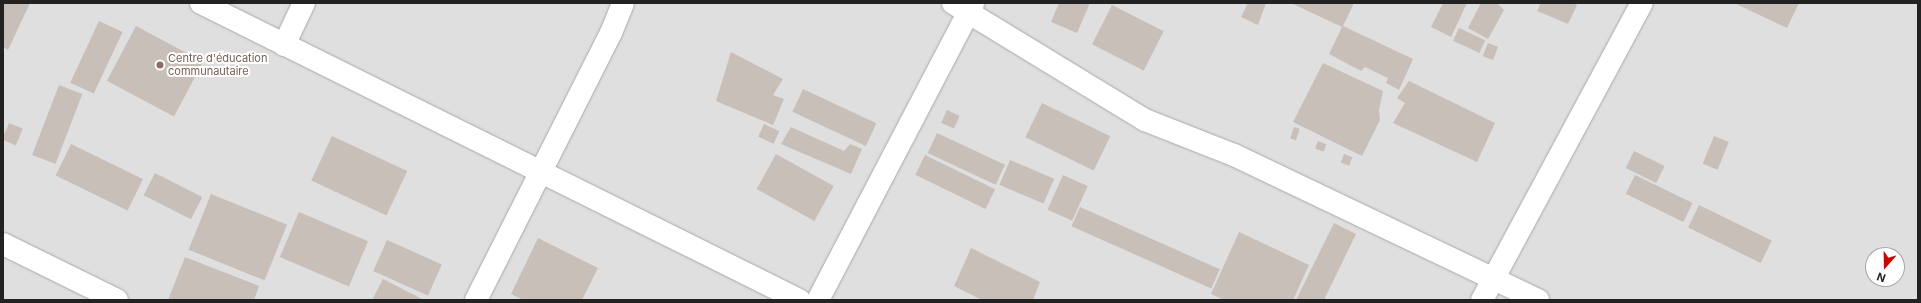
<!DOCTYPE html>
<meta charset="utf-8">
<style>
body{margin:0}
#map{position:relative;width:1921px;height:303px;overflow:hidden;background:#f2efe9;font-family:Inter,sans-serif}
div>[style]{position:absolute}
.residential>*{inset:0;background:#e0dfdf}
.building>*{inset:0;background:#c7bfb8;transform-origin:0 0}
.roads{filter:drop-shadow(0 0 1px #a9a9a9) drop-shadow(0 0 1px #a9a9a9)}
.minor>*{height:22px;margin:-11px;padding:0 11px;transform-origin:11px;border-radius:11px;background:#fff}
.dots>*{width:11px;height:11px;translate:-50% -50%;box-sizing:border-box;border:2px solid #fff;border-radius:50%}
span{translate:-50% -50%;white-space:nowrap;text-align:center;line-height:1.15;-webkit-text-stroke:4px #fff;paint-order:stroke}
.education-label{font-size:11px;color:#785e54}
.left{translate:0 -50%;text-align:left}
.frame{position:absolute;inset:0;border:4px solid #222;pointer-events:none}
.north{position:absolute;left:1865px;top:247px;width:40px;height:40px;box-sizing:border-box;background:#fff;border:1px solid #a7a7a7;border-radius:50%;rotate:200deg;font-size:11px;font-weight:700;line-height:16px;text-align:center;color:#222}
.north::after{content:'';display:block;margin:auto;width:14px;height:18px;background:#d40000;clip-path:polygon(50% 0,100% 100%,50% 72%,0 100%)}
</style>
<div id="map">
<div class="residential">
<div style="clip-path:polygon(evenodd,3px 3px,1918px 3px,1918px 300px,3px 300px,3px 3px,1873px 255px,1897px 255px,1897px 279px,1873px 279px,1873px 255px)"></div>
</div>
<div class="building">
<div style="clip-path:polygon(3px 3px,30px 3px,8px 50px,3px 47px)"></div>
<div style="clip-path:polygon(1059px 3px,1090px 3px,1077px 33px,1051px 22px)"></div>
<div style="clip-path:polygon(1248px 3px,1266px 3px,1258px 25px,1241px 17px)"></div>
<div style="clip-path:polygon(1291px 3px,1354px 3px,1343px 26px,1413px 59px,1399px 90px,1386px 83px,1388px 78px,1365px 67px,1361px 71px,1329px 54px,1342px 27px)"></div>
<div style="clip-path:polygon(1443px 3px,1467px 3px,1451px 37px,1431px 27px)"></div>
<div style="clip-path:polygon(1481px 3px,1497px 3px,1504px 10px,1488px 39px,1468px 28px)"></div>
<div style="clip-path:polygon(1541px 3px,1572px 3px,1577px 5px,1568px 24px,1537px 11px)"></div>
<div style="clip-path:polygon(1734px 3px,1799px 3px,1787px 28px)"></div>
<div style="left:1112px;top:5px;width:58px;height:44px;rotate:27deg"></div>
<div style="left:99px;top:21px;width:26px;height:68px;rotate:25deg"></div>
<div style="left:136px;top:26px;width:76px;height:62px;rotate:28deg"></div>
<div style="left:1459px;top:28px;width:29px;height:14px;rotate:25deg"></div>
<div style="left:1488px;top:43px;width:11px;height:14px;rotate:22deg"></div>
<div style="clip-path:polygon(731px 52px,783px 79px,773px 95px,784px 99px,773px 125px,716px 101px)"></div>
<div style="clip-path:polygon(1323px 63px,1383px 91px,1379px 110px,1380px 120px,1362px 156px,1293px 122px)"></div>
<div style="clip-path:polygon(1409px 81px,1495px 123px,1477px 162px,1393px 123px,1405px 103px,1397px 98px)"></div>
<div style="left:59px;top:85px;width:25px;height:75px;rotate:21deg"></div>
<div style="left:803px;top:89px;width:81px;height:25px;rotate:25deg"></div>
<div style="left:1042px;top:103px;width:76px;height:38px;rotate:26deg"></div>
<div style="left:947px;top:110px;width:14px;height:14px;rotate:25deg"></div>
<div style="left:9px;top:123px;width:15px;height:18px;rotate:23deg"></div>
<div style="left:764px;top:124px;width:17px;height:14px;rotate:25deg"></div>
<div style="clip-path:polygon(791px 127px,844px 151px,850px 144px,862px 149px,851px 174px,781px 144px)"></div>
<div style="left:1294px;top:127px;width:6px;height:12px;rotate:18deg"></div>
<div style="left:937px;top:133px;width:75px;height:22px;rotate:25deg"></div>
<div style="left:332px;top:136px;width:83px;height:49px;rotate:25deg"></div>
<div style="left:1714px;top:136px;width:16px;height:30px;rotate:22deg"></div>
<div style="left:1318px;top:141px;width:9px;height:8px;rotate:21deg"></div>
<div style="left:71px;top:144px;width:80px;height:35px;rotate:26deg"></div>
<div style="left:1634px;top:151px;width:34px;height:19px;rotate:26deg"></div>
<div style="left:776px;top:154px;width:66px;height:40px;rotate:29deg"></div>
<div style="left:1344px;top:154px;width:9px;height:9px;rotate:21deg"></div>
<div style="left:925px;top:155px;width:78px;height:22px;rotate:26deg"></div>
<div style="left:1010px;top:160px;width:48px;height:27px;rotate:23deg"></div>
<div style="left:155px;top:173px;width:53px;height:25px;rotate:27deg"></div>
<div style="left:1063px;top:175px;width:27px;height:38px;rotate:24deg"></div>
<div style="left:1635px;top:175px;width:64px;height:21px;rotate:26deg"></div>
<div style="left:211px;top:194px;width:82px;height:60px;rotate:22deg"></div>
<div style="left:1699px;top:205px;width:81px;height:25px;rotate:26deg"></div>
<div style="left:1080px;top:207px;width:153px;height:21px;rotate:24deg"></div>
<div style="left:299px;top:212px;width:75px;height:49px;rotate:23deg"></div>
<div style="clip-path:polygon(1334px 223px,1356px 234px,1324px 300px,1296px 300px)"></div>
<div style="clip-path:polygon(1239px 232px,1309px 265px,1293px 300px,1224px 300px,1211px 294px)"></div>
<div style="clip-path:polygon(538px 238px,598px 268px,582px 300px,523px 300px,511px 294px)"></div>
<div style="left:387px;top:240px;width:60px;height:34px;rotate:24deg"></div>
<div style="clip-path:polygon(971px 248px,1040px 282px,1033px 300px,982px 300px,954px 286px)"></div>
<div style="clip-path:polygon(185px 257px,259px 286px,254px 300px,168px 300px)"></div>
<div style="clip-path:polygon(383px 279px,424px 300px,372px 300px)"></div>
</div>
<div class="roads">
<div class="minor">
<div style="left:201px;top:3px;width:668px;rotate:26.41deg"></div>
<div style="left:953px;top:3px;width:225px;rotate:31.4deg"></div>
<div style="left:1145px;top:120px;width:96px;rotate:21.5deg"></div>
<div style="left:1234px;top:155px;width:337px;rotate:25.5deg"></div>
<div style="left:284px;top:45px;width:47px;rotate:-64.5deg"></div>
<div style="left:3px;top:244px;width:127px;rotate:26.2deg"></div>
<div style="left:476px;top:300px;width:299px;rotate:-63.2deg"></div>
<div style="left:611px;top:33px;width:32px;rotate:-68deg"></div>
<div style="left:818px;top:300px;width:335px;rotate:-62.4deg"></div>
<div style="left:1482px;top:300px;width:337px;rotate:-61.7deg"></div>
</div>
</div>
<div class="dots">
<div style="left:160px;top:65px;background:#8d6e63"></div>
</div>
<div class="education-label">
<span class="left" style="left:168px;top:65px">Centre d'éducation<br>communautaire</span>
</div>
<div class="frame"></div>
<div class="north">N</div>
</div>
